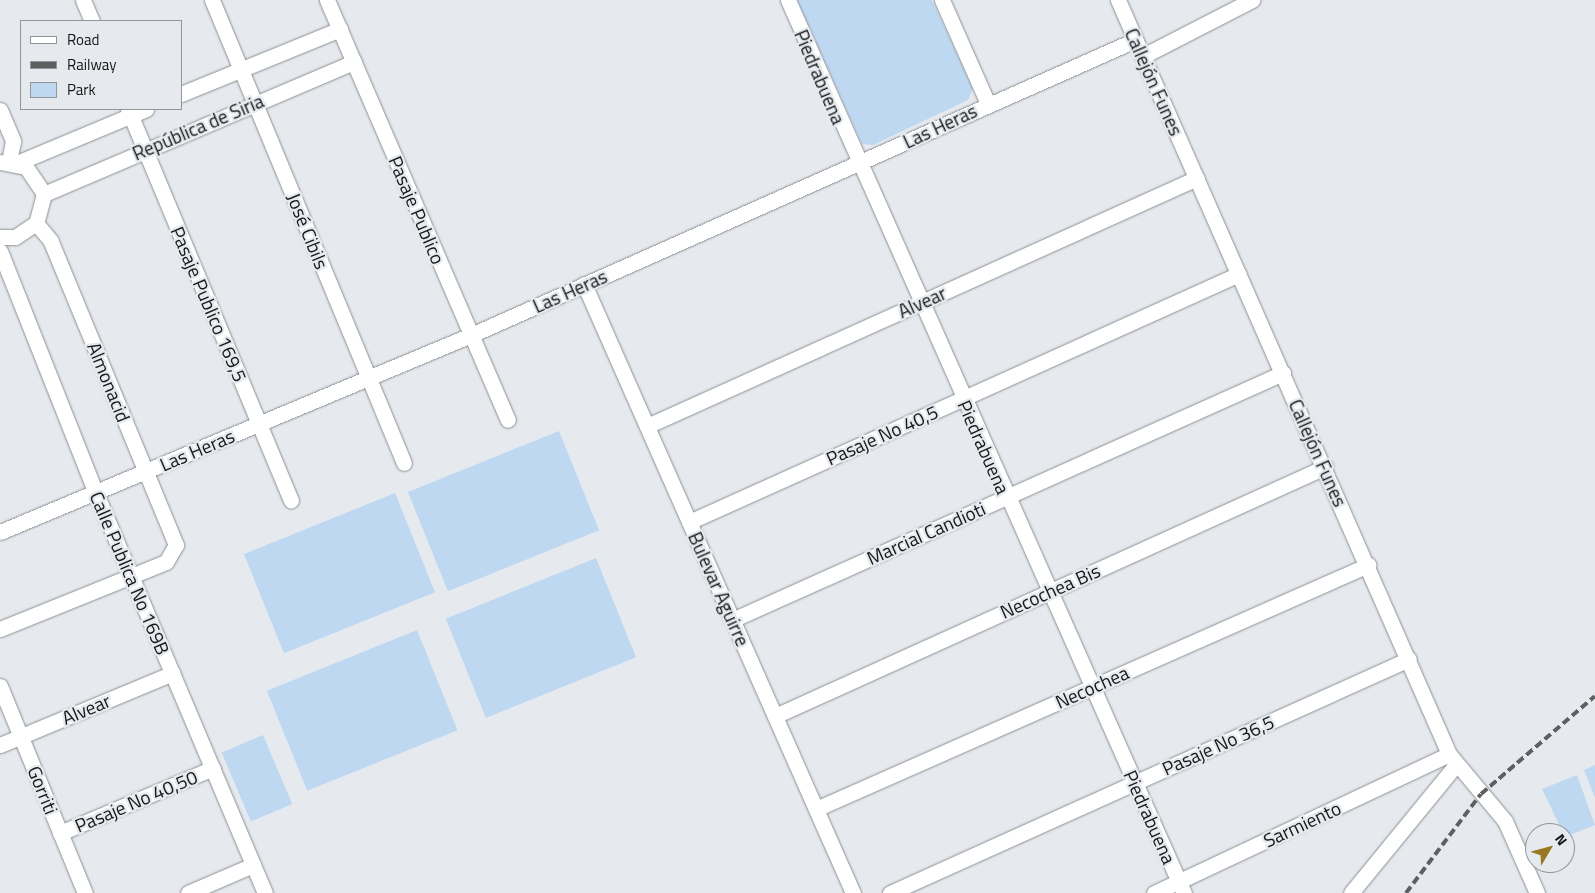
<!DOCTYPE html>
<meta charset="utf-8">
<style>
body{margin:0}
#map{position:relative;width:1595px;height:893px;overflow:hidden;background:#e6eaee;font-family:"Titillium Web",sans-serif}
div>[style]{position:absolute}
.green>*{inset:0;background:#bfd8f2;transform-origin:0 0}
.roads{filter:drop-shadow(0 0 1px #8b8f93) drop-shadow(0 0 1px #8b8f93)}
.minor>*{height:15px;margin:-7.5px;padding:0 7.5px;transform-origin:7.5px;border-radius:7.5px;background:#fff}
.rail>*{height:4px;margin-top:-2px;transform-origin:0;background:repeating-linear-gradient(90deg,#5d5f61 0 8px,transparent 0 12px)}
span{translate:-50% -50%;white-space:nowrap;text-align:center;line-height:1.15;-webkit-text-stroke:4.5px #e6eaee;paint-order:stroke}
.street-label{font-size:19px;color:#151718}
.legend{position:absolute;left:20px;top:20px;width:162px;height:90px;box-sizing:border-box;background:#e6eaee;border:1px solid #929698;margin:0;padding:6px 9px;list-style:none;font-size:15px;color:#151718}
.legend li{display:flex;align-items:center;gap:10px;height:25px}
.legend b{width:25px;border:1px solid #929698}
.north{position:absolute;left:1525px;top:823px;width:50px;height:50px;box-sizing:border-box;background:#e6eaee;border:1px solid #929698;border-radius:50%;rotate:53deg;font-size:14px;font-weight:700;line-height:20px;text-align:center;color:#151718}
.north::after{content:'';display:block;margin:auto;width:18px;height:22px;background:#997822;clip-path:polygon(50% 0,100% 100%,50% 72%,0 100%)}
</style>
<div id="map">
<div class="green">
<div style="clip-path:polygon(797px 0,932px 0,973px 89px,968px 100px,873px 145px,862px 144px)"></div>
<div style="left:559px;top:431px;width:107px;height:163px;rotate:68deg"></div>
<div style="left:395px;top:493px;width:107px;height:163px;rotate:68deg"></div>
<div style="left:596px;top:558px;width:107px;height:162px;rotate:68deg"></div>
<div style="left:417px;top:630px;width:108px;height:162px;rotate:68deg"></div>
<div style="left:263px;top:735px;width:75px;height:45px;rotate:67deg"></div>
<div style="clip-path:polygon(1595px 765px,1595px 798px,1584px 770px)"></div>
<div style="clip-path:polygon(1577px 775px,1595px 825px,1565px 837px,1542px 789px)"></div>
</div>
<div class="roads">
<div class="minor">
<div style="left:83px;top:0;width:23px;rotate:67deg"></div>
<div style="left:212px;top:0;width:501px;rotate:67.48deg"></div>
<div style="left:327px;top:0;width:457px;rotate:66.7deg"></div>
<div style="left:788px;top:0;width:977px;rotate:66.09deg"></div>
<div style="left:942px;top:0;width:114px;rotate:66.1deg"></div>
<div style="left:1118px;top:0;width:823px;rotate:66.3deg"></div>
<div style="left:1449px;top:754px;width:87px;rotate:50.1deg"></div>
<div style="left:1505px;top:821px;width:79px;rotate:66deg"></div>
<div style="left:1143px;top:56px;width:123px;rotate:-27.2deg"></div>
<div style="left:181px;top:94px;width:172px;rotate:-22.2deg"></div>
<div style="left:128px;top:109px;width:424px;rotate:67.4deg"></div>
<div style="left:0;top:110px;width:34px;rotate:67deg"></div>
<div style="left:13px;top:141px;width:20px;rotate:101deg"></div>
<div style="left:0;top:162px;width:26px;rotate:11deg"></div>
<div style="left:26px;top:167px;width:32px;rotate:56deg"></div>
<div style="left:44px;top:194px;width:30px;rotate:105deg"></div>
<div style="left:36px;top:223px;width:25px;rotate:146deg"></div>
<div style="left:15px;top:237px;width:15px;rotate:180deg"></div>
<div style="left:17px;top:163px;width:140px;rotate:-22.7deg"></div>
<div style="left:44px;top:194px;width:337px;rotate:-23.1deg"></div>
<div style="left:0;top:251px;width:260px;rotate:68.4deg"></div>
<div style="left:96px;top:493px;width:434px;rotate:67.1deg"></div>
<div style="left:584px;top:284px;width:666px;rotate:66.17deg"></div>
<div style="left:647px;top:426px;width:603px;rotate:-24.27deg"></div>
<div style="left:689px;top:522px;width:603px;rotate:-24.27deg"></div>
<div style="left:0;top:532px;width:511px;rotate:-22.7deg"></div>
<div style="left:471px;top:335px;width:727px;rotate:-23.95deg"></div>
<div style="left:732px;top:620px;width:604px;rotate:-24.15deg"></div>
<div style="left:0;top:629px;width:179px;rotate:-22deg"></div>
<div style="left:166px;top:562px;width:20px;rotate:-60deg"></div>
<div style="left:176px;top:545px;width:329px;rotate:-112.4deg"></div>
<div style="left:51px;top:241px;width:23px;rotate:-130deg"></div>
<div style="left:0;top:686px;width:224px;rotate:67.7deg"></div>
<div style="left:775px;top:716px;width:604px;rotate:-24.36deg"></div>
<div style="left:0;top:745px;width:187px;rotate:-22.6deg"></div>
<div style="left:816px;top:809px;width:604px;rotate:-23.85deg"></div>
<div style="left:60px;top:833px;width:166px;rotate:-23deg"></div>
<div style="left:188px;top:893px;width:71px;rotate:-23.3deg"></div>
<div style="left:890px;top:893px;width:569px;rotate:-24.27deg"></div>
<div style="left:1154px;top:893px;width:326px;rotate:-25.2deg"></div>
<div style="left:1351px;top:893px;width:164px;rotate:-50.7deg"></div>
</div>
</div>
<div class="rail">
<div style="left:1406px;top:893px;width:124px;rotate:-52.9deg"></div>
<div style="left:1481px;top:794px;width:150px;rotate:-40.7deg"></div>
</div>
<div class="street-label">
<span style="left:820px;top:77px;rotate:67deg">Piedrabuena</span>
<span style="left:1154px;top:82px;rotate:66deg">Callejón Funes</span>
<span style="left:940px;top:126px;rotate:-25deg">Las Heras</span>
<span style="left:198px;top:127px;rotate:-23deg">República de Siria</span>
<span style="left:417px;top:210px;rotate:67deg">Pasaje Publico</span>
<span style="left:308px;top:231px;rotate:68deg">José Cibils</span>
<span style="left:570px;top:291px;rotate:-24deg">Las Heras</span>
<span style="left:922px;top:302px;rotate:-24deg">Alvear</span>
<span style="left:209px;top:304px;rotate:67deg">Pasaje Publico 169,5</span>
<span style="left:109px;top:382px;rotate:68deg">Almonacid</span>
<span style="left:882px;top:435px;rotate:-24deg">Pasaje No 40,5</span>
<span style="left:984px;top:447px;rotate:66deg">Piedrabuena</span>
<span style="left:197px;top:450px;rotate:-23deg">Las Heras</span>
<span style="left:1318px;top:453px;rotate:66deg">Callejón Funes</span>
<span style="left:926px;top:533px;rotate:-24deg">Marcial Candioti</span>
<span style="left:130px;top:573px;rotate:67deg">Calle Publica No 169B</span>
<span style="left:719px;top:589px;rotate:66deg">Bulevar Aguirre</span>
<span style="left:1050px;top:591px;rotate:-24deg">Necochea Bis</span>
<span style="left:1092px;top:687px;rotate:-24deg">Necochea</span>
<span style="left:86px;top:709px;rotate:-23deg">Alvear</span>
<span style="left:1218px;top:745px;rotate:-24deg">Pasaje No 36,5</span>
<span style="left:43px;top:790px;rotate:68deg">Gorriti</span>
<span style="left:136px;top:801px;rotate:-23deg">Pasaje No 40,50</span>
<span style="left:1150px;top:817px;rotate:66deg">Piedrabuena</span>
<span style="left:1302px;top:824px;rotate:-25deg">Sarmiento</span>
</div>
<ul class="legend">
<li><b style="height:6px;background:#fff"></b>Road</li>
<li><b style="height:6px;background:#5d5f61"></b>Railway</li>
<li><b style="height:14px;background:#bfd8f2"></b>Park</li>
</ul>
<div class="north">N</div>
</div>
